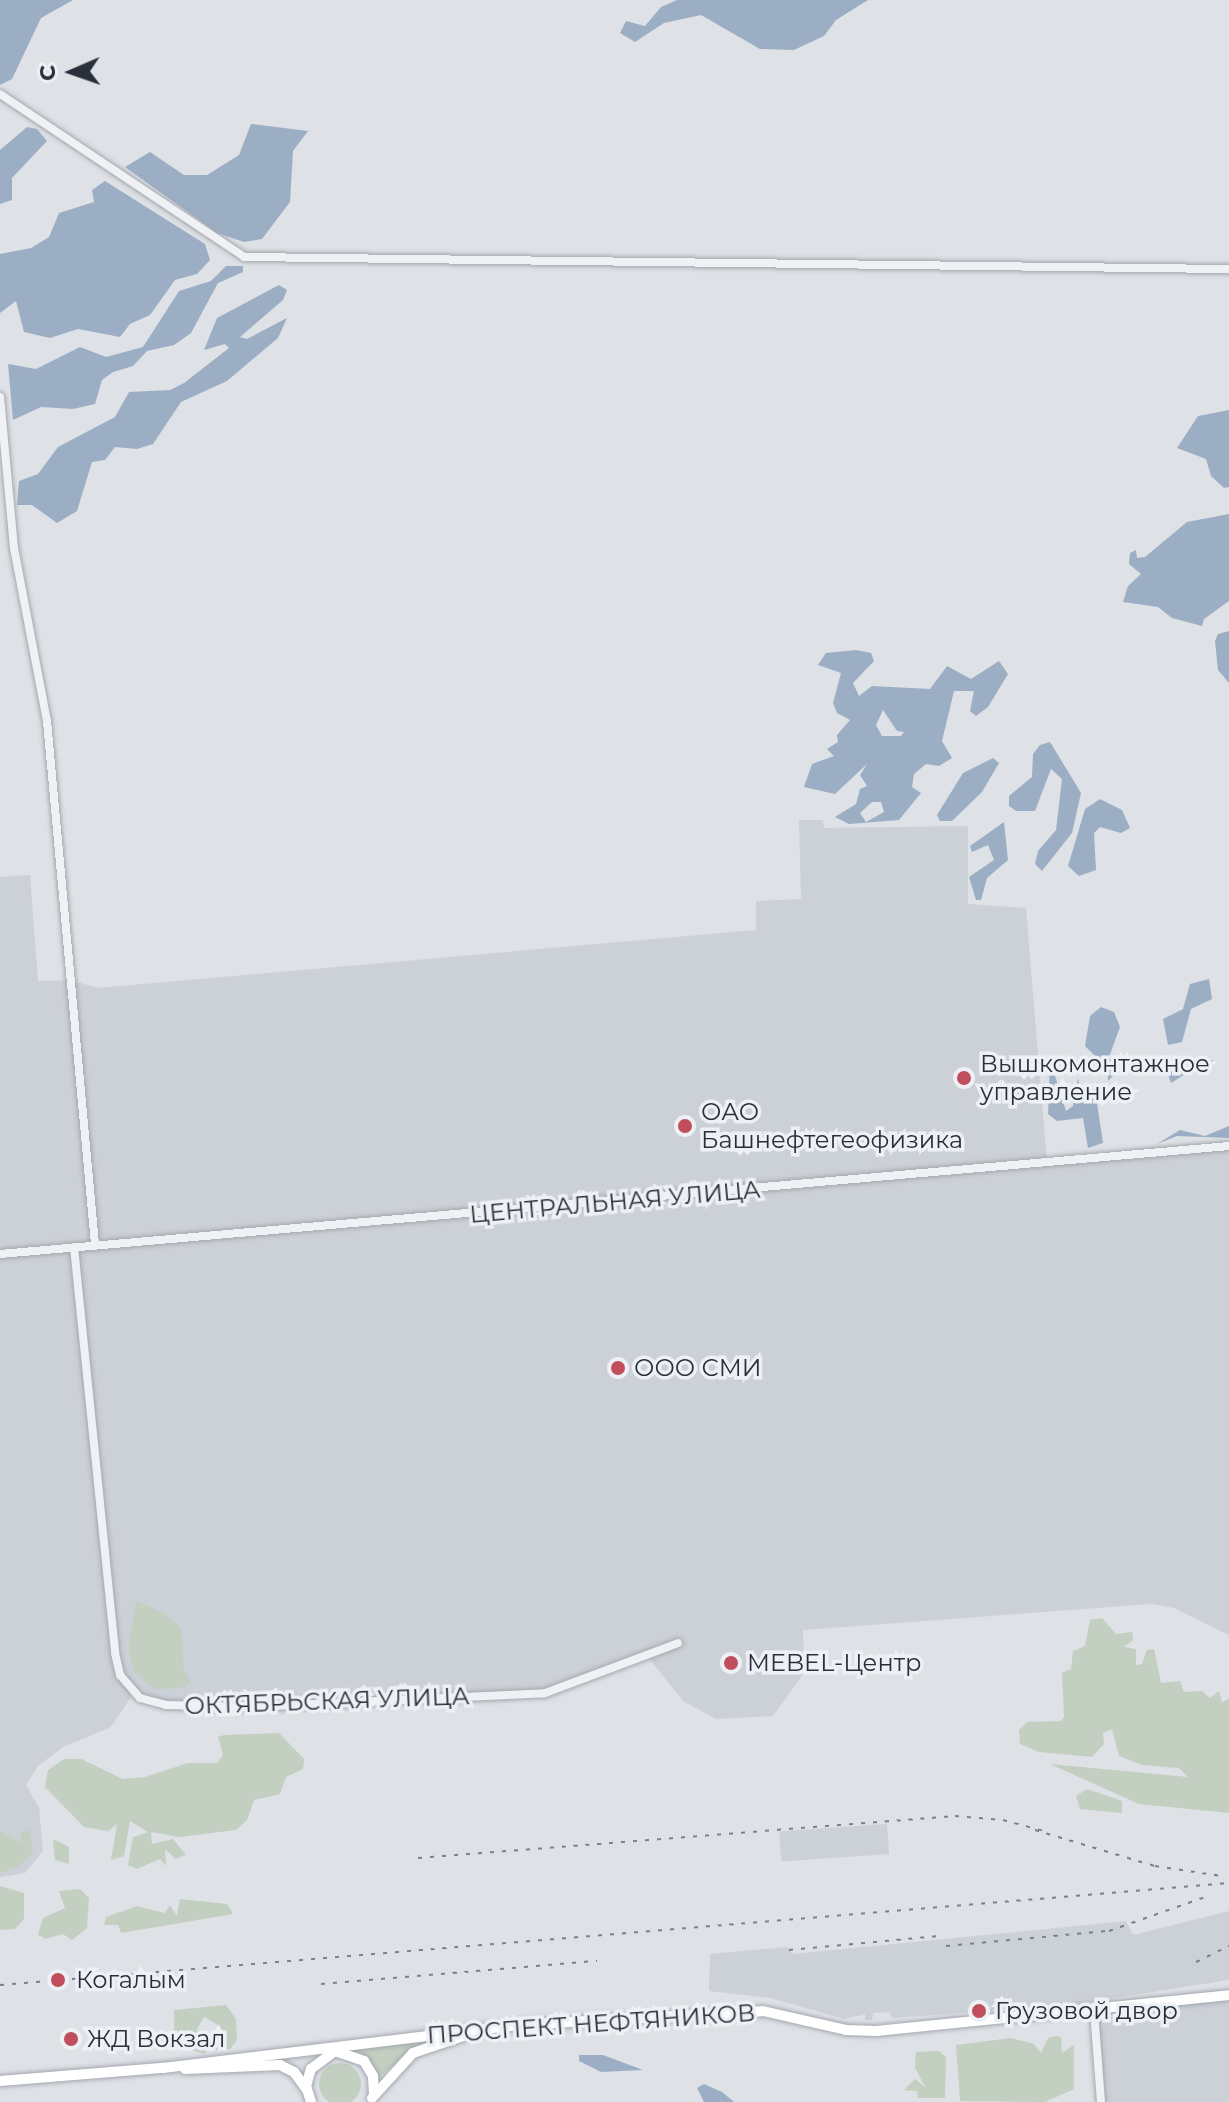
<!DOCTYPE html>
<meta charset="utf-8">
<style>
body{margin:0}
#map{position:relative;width:1229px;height:2102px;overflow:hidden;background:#dee1e6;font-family:Montserrat,sans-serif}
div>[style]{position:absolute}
.built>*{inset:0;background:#ccd0d7;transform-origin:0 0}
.green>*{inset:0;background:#c3cfc0}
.round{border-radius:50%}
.water>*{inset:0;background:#9caec3}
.roads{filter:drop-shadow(0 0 2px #a4a8af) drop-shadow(0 0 2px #a4a8af)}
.minor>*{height:8px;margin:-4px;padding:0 4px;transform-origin:4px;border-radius:4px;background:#f0f1f5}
.major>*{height:10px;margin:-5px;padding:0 5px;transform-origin:5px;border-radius:5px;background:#fff}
.rail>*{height:2px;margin-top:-1px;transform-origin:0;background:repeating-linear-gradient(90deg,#79808e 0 4px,transparent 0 12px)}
.dots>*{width:22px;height:22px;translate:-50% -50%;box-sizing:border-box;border:4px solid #edf0f4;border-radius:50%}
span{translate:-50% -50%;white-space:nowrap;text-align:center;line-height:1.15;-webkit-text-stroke:7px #edf0f4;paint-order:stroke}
.poi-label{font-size:24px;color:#292f3b}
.left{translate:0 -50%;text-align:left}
.street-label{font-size:24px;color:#292f3b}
.north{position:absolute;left:32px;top:32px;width:80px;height:80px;-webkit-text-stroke:6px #edf0f4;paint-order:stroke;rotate:268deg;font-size:22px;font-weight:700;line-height:32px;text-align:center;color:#292f3b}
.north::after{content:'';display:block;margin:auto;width:28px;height:36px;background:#292f3b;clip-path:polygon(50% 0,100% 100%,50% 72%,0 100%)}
</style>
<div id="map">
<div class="built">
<div style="clip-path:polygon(799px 820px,823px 820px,824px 828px,968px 826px,968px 904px,1026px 908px,1047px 1163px,1229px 1146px,1229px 1635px,1174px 1608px,1151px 1604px,803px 1630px,804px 1673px,773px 1716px,716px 1719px,683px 1701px,644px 1652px,564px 1688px,400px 1701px,166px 1705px,133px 1694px,111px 1727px,63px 1747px,38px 1766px,26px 1785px,39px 1808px,43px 1851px,25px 1873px,0 1877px,0 877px,30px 875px,38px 981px,70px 980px,98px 988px,756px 930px,756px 901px,801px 899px)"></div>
<div style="left:887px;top:1824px;width:30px;height:108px;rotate:86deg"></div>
<div style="clip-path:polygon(1229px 1911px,1229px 1980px,1069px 2005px,892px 2018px,889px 2012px,873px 2013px,872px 2020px,865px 2020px,865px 2014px,845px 2019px,770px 1998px,709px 1991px,710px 1954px,787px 1947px,793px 1954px,1126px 1921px,1133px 1935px)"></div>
<div style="clip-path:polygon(1229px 1995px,1229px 2102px,1101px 2102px,1094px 2011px)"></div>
</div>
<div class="green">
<div style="clip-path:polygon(136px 1601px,166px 1614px,181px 1629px,184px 1670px,190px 1682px,185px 1687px,156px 1690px,135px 1673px,128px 1649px)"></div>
<div style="clip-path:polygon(1102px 1618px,1116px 1634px,1132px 1632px,1133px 1640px,1124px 1647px,1136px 1649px,1136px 1665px,1142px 1664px,1147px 1650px,1154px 1649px,1161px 1683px,1180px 1681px,1184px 1692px,1202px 1691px,1210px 1698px,1219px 1691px,1222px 1702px,1229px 1699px,1229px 1813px,1139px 1804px,1050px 1764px,1188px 1777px,1179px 1768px,1142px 1765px,1119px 1756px,1112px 1729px,1103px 1733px,1104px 1744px,1092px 1757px,1039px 1752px,1020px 1744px,1019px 1730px,1027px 1722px,1061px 1721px,1064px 1717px,1062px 1673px,1071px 1669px,1073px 1651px,1085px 1646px,1090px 1620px)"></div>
<div style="clip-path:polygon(279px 1733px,304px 1759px,303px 1769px,286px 1777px,280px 1794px,254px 1800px,247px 1820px,236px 1830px,179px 1837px,151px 1832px,152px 1844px,173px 1839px,186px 1855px,176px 1859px,165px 1849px,166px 1866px,160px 1859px,137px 1869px,128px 1865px,133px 1837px,148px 1832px,130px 1821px,124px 1856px,111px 1860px,117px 1824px,108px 1831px,84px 1827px,45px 1787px,48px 1770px,64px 1759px,81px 1759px,123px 1779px,145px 1777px,188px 1763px,217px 1763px,223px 1755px,218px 1737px,224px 1735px)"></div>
<div style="clip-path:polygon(1087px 1789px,1122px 1801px,1122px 1813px,1080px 1809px,1076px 1796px)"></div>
<div style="clip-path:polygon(30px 1829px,33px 1853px,18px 1867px,0 1873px,0 1831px,22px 1843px,20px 1834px)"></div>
<div style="clip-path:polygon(53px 1839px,69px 1847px,69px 1864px,55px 1860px)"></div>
<div style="clip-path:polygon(0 1886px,24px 1893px,24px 1919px,15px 1929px,0 1930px)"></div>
<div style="clip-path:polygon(80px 1889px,89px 1898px,87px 1928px,72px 1940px,63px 1934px,46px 1939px,38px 1935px,43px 1918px,65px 1908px,59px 1891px)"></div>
<div style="clip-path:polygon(180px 1899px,227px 1904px,233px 1914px,121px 1933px,118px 1925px,104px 1925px,106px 1917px,137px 1906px,165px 1913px,170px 1905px,177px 1916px)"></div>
<div style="clip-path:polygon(226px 2005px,236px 2019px,237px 2040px,230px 2049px,216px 2050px,212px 2042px,221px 2027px,204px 2017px,196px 2031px,210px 2035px,205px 2054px,174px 2045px,174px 2010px)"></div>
<div style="clip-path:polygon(1056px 2036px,1061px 2037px,1062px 2053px,1074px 2045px,1074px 2089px,1045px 2102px,960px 2101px,956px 2045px,1011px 2038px,1034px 2044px,1041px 2053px,1048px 2038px)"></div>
<div style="clip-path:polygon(420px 2043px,379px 2077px,358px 2050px,420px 2041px)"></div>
<div style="clip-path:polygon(939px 2051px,946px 2057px,945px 2098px,918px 2098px,917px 2091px,904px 2090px,915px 2079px,926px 2088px,915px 2068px,916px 2052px)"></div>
<div class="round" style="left:319px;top:2063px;width:42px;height:42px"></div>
</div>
<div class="water">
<div style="clip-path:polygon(0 0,73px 0,41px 18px,12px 79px,0 85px)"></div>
<div style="clip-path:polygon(677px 0,868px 0,836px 20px,824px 36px,794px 50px,760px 49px,701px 15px,664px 23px,635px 42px,620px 33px,626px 21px,645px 26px,661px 7px)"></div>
<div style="clip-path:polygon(251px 124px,308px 131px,293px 151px,290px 202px,262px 239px,244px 242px,217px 233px,125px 167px,150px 152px,184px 175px,207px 175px,239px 155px)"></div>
<div style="clip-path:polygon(27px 127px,37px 129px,47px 141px,12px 178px,12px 200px,0 204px,0 150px)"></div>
<div style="clip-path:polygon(105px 181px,205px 244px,210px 260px,197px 274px,175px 280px,150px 315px,130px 324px,120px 337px,78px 329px,50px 338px,24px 332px,16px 301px,0 313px,0 254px,31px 248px,49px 237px,59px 213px,94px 202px,92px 190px)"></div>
<div style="clip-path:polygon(226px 266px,243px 266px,243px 272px,218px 283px,191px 333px,174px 345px,147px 351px,133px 366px,113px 372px,102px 380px,95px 404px,73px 409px,41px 407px,13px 420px,8px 364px,36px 369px,80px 347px,106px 357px,143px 347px,179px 291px,211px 281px)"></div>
<div style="clip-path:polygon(279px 285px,287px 290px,283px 300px,240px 337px,247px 339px,287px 318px,278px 338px,227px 381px,181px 402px,153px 444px,137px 449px,115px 447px,105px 460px,92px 462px,77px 511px,57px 523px,32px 505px,17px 505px,19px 481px,38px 474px,58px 447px,115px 417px,129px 392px,170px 390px,184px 383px,229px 348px,225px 344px,204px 350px,217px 318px)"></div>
<div style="clip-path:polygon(1229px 410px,1229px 487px,1224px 488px,1211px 476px,1206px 459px,1177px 448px,1198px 416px)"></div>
<div style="clip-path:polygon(1229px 514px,1229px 601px,1204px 619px,1202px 626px,1172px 618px,1158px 607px,1123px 602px,1128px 586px,1141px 574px,1129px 564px,1130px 553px,1136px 550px,1137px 558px,1145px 557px,1187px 522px)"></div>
<div style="clip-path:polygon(1229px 631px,1229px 683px,1218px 670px,1215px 641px,1218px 634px)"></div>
<div style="clip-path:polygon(evenodd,856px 650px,871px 653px,874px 661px,853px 683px,859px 696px,872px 686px,930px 689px,947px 666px,971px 679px,999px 661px,1008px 674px,988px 707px,976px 716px,970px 711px,974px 691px,954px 691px,942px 741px,952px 758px,939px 766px,926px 764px,914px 774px,912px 787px,921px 793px,899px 820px,849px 824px,835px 817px,856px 804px,860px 789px,867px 786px,860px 775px,867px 764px,835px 794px,804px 787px,812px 764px,834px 756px,827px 749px,838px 742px,837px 735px,850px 720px,837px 713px,833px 703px,841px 673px,818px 665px,826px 653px,856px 650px,883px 710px,897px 731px,904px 732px,901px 736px,882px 736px,876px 725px,883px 710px,856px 650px,872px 802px,881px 802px,884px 812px,866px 822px,860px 813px,872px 802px)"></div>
<div style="clip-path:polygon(1050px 742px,1081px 793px,1072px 833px,1042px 871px,1035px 864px,1038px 851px,1056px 830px,1062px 779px,1051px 769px,1035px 811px,1016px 811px,1009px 806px,1009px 796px,1032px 777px,1033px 754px,1040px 745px)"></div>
<div style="clip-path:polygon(993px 758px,999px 763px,982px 792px,952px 821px,940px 821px,937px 815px,963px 773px)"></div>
<div style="clip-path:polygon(1100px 799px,1122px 810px,1130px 828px,1121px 833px,1100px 827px,1094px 833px,1096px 870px,1079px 876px,1068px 866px,1085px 809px)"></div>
<div style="clip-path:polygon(1004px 822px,1008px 860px,987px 878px,981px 900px,976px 900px,969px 877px,994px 860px,988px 845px,972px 852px,970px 846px)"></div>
<div style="clip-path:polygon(1209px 979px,1212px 999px,1191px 1009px,1182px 1042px,1168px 1045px,1163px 1019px,1183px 1009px,1190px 984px)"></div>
<div style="clip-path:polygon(1101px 1007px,1114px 1012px,1120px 1027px,1109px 1057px,1119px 1069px,1108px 1081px,1108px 1069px,1085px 1046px,1090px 1016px)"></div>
<div style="clip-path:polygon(1050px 1060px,1066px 1111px,1073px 1106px,1078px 1078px,1081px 1093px,1095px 1090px,1103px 1143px,1088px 1148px,1083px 1118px,1057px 1121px,1048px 1114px)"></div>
<div style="clip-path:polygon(1213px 1060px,1206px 1075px,1190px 1071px,1171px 1083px,1167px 1071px,1181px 1072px)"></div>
<div style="clip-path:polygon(1229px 1126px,1229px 1138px,1177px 1136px,1157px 1144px,1180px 1130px,1205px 1136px)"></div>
<div style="clip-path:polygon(579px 2055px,603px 2055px,643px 2070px,601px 2072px,579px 2061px)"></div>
<div style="clip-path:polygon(704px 2084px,722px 2092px,734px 2102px,704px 2102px,697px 2088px)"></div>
</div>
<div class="roads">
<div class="minor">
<div style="left:0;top:94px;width:293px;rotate:33.7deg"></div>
<div style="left:244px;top:257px;width:985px;rotate:0.7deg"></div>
<div style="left:0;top:397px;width:152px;rotate:84.7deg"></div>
<div style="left:14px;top:548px;width:176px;rotate:79.2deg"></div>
<div style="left:47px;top:721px;width:525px;rotate:84.76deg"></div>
<div style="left:74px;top:1247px;width:408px;rotate:84.2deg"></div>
<div style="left:115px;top:1653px;width:23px;rotate:77deg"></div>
<div style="left:120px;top:1675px;width:30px;rotate:49deg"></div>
<div style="left:140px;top:1698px;width:27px;rotate:15deg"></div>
<div style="left:166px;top:1705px;width:86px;rotate:1.3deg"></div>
<div style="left:252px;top:1707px;width:293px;rotate:-2.7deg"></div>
<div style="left:545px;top:1693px;width:142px;rotate:-20.6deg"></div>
<div style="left:0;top:1254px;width:1234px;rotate:-5.02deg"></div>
<div style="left:1094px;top:2011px;width:91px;rotate:85.6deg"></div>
</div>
<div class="major">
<div style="left:185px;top:2069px;width:95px;rotate:-2.4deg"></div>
<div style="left:280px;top:2065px;width:16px;rotate:27deg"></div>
<div style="left:294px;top:2072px;width:22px;rotate:54deg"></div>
<div style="left:0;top:2081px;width:164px;rotate:-4.6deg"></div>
<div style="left:163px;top:2068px;width:356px;rotate:-6.9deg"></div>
<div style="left:516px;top:2025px;width:247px;rotate:-3.2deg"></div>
<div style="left:763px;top:2011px;width:85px;rotate:12.9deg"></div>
<div style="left:846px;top:2030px;width:30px;rotate:2deg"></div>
<div style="left:876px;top:2031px;width:355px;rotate:-5.8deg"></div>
<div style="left:372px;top:2098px;width:61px;rotate:-47.7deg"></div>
<div style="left:413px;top:2053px;width:53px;rotate:-18.8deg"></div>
<div style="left:311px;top:2102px;width:17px;rotate:-107deg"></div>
<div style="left:306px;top:2086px;width:18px;rotate:-74deg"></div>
<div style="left:311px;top:2069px;width:30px;rotate:-37deg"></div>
<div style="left:335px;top:2051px;width:31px;rotate:19deg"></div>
<div style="left:364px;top:2061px;width:17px;rotate:59deg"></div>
<div style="left:373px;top:2076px;width:17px;rotate:87deg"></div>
</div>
</div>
<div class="rail">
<div style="left:1035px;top:1830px;width:125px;rotate:16.7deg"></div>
<div style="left:1155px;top:1866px;width:67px;rotate:8.6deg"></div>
<div style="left:418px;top:1858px;width:539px;rotate:-4.47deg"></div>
<div style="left:955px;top:1816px;width:48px;rotate:4.8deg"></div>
<div style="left:1003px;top:1820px;width:42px;rotate:15deg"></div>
<div style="left:946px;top:1946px;width:164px;rotate:-5.3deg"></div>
<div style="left:1109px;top:1931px;width:105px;rotate:-19.5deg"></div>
<div style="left:789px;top:1950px;width:150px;rotate:-5.4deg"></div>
<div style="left:1196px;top:1962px;width:37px;rotate:-26deg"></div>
<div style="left:321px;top:1984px;width:277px;rotate:-4.8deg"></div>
<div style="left:0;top:1985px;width:1233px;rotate:-4.74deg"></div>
</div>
<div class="dots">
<div style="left:964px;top:1078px;background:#c04e5d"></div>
<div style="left:685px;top:1126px;background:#c04e5d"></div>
<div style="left:618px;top:1368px;background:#c04e5d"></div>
<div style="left:731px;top:1663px;background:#c04e5d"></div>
<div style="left:58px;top:1980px;background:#c04e5d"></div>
<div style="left:979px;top:2011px;background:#c04e5d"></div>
<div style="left:71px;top:2039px;background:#c04e5d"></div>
</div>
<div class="poi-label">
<span class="left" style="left:980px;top:1078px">Вышкомонтажное<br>управление</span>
<span class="left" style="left:701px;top:1126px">ОАО<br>Башнефтегеофизика</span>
<span class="left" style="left:634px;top:1368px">ООО СМИ</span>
<span class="left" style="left:747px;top:1663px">MEBEL-Центр</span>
<span class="left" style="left:76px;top:1980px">Когалым</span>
<span class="left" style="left:995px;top:2011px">Грузовой двор</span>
<span class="left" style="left:87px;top:2039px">ЖД Вокзал</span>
</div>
<div class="street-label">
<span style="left:615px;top:1202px;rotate:-5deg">ЦЕНТРАЛЬНАЯ УЛИЦА</span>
<span style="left:327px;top:1701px;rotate:-2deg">ОКТЯБРЬСКАЯ УЛИЦА</span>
<span style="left:591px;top:2024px;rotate:-4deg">ПРОСПЕКТ НЕФТЯНИКОВ</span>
</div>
<div class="north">С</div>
</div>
